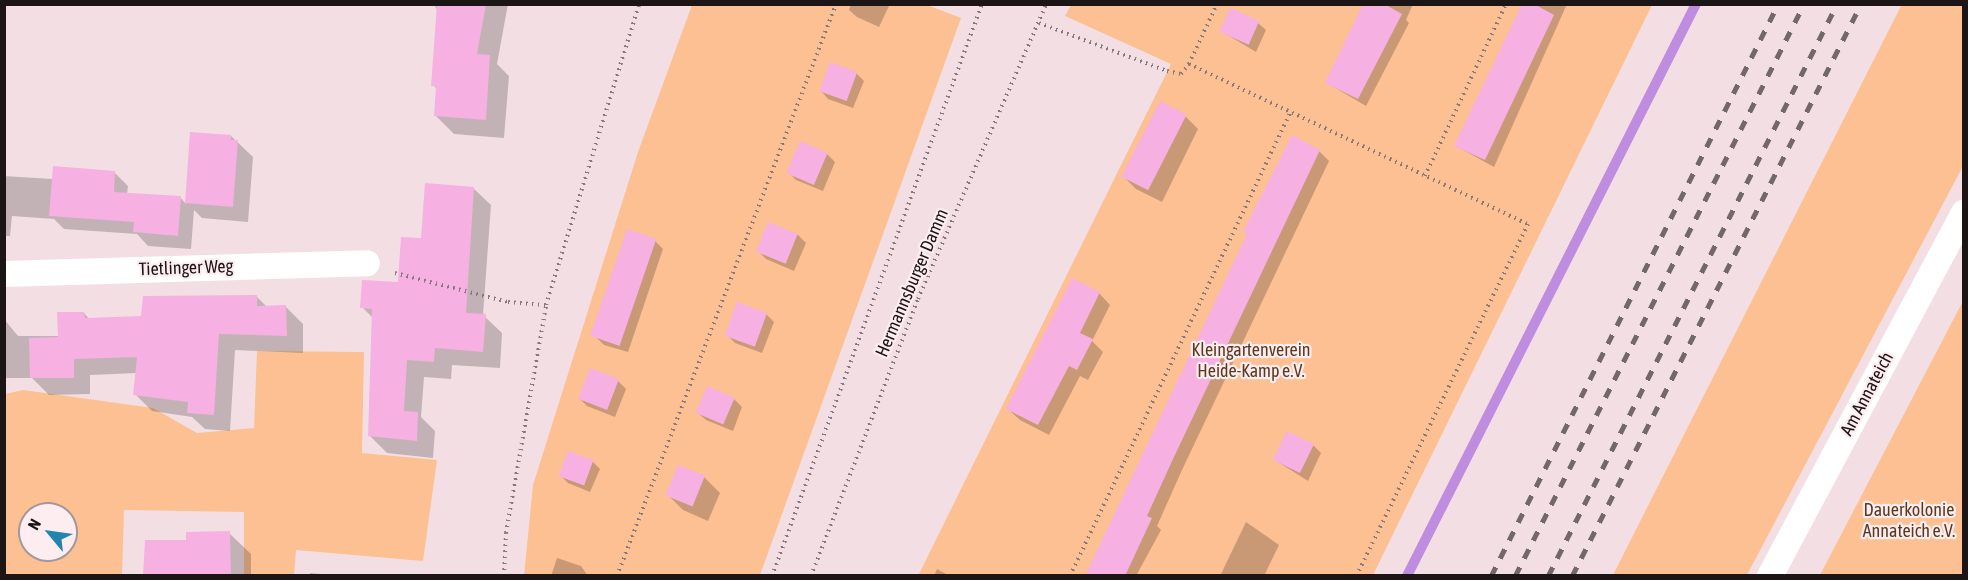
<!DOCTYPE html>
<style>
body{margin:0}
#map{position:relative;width:1968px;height:580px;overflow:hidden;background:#f3dfe3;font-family:"Asap Condensed",sans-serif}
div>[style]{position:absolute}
.green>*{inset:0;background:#fcc093}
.shadow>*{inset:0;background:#0003}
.stream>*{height:10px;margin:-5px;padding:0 5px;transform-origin:5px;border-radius:5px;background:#bf8de0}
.building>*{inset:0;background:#f6b0e1;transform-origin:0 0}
.path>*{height:4px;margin-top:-2px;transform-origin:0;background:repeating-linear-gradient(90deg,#86797c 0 1.5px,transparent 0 6px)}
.minor>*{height:26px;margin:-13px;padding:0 13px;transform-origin:13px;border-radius:13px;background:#fff}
.rail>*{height:4.5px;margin-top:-2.25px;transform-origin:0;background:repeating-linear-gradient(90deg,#736769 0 10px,transparent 0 20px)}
span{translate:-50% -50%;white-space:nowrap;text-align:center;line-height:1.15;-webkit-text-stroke:4.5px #fdedf0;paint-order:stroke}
.street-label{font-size:18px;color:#1b1516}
.park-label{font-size:18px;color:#5b391e}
.frame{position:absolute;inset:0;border:6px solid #1b1516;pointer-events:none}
.north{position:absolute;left:18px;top:502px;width:60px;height:60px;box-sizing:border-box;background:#fdedf0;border:2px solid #a39799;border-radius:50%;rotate:299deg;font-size:16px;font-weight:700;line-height:24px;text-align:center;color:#1b1516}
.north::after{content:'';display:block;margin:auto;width:21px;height:27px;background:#2185af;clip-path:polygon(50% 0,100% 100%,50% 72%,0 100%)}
</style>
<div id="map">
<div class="green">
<div style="clip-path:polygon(1902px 4px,1963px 5px,1963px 166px,1747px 575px,1613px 575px)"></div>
<div style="clip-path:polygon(692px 5px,927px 5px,961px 18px,760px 575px,524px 576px,533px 485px,638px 152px)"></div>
<div style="clip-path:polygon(1071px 5px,1652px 5px,1373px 575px,918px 576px,1171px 64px,1065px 16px)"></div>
<div style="clip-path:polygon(1963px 301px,1963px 575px,1820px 575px)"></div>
<div style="clip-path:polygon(evenodd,257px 351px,364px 352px,362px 453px,437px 460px,423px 561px,296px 550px,294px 575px,244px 575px,244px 512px,124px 510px,122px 575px,5px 575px,5px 394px,23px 390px,153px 408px,197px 433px,254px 428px,257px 351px,30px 514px,66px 514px,66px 550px,30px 550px,30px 514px)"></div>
</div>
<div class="shadow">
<div style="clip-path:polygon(434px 4px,508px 4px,497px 64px,509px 76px,504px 138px,454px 134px,435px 115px,437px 89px,433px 85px,438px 12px)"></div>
<div style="clip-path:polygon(851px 4px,890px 4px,879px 27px,857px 17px,849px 10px)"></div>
<div style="clip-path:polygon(1367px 4px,1413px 4px,1406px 20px,1409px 23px,1366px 106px,1327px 83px)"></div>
<div style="clip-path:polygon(1525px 4px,1567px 4px,1494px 167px,1456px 146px)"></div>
<div style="clip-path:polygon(1258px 23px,1266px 30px,1256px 52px,1221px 31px)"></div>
<div style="clip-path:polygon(856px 73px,864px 81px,853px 108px,828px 99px,821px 91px)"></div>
<div style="clip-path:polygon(1160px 103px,1186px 117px,1198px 129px,1162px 202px,1136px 189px,1124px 177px)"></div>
<div style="clip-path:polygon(191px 134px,231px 136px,253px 157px,248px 222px,202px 218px,194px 210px,191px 249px,148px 246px,137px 234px,64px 229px,54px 219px,12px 216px,10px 236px,4px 236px,4px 176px,52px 179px,114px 172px,128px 186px,127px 194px,180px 197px,186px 204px)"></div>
<div style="clip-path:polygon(1319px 151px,1329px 161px,1182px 470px,1157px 526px,1161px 530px,1136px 576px,1086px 576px,1248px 235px,1245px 232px)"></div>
<div style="clip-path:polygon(827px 154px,835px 162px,823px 191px,796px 180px,788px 172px)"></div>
<div style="clip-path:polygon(473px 188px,491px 205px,483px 315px,502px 333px,500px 368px,452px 365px,451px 379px,424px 377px,421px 417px,435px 431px,433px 458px,387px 453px,370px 436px,374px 319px,362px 307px,400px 284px,423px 240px)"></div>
<div style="clip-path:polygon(769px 224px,798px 235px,806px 243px,794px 271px,766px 259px,758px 251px)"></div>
<div style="clip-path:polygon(655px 241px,663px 249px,628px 352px,604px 345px,596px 337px)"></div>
<div style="clip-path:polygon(1099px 293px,1110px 305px,1092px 341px,1103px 352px,1088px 380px,1080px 376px,1049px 435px,1020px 420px,1008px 409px)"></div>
<div style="clip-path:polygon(257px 297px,267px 307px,286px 307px,303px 324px,303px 353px,235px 350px,230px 431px,205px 429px,192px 417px,152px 411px,135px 394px,137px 373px,90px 375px,90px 394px,49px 395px,32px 378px,4px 378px,4px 319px,18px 336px,59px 336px,84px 313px,90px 320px,143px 318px)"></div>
<div style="clip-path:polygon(766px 314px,774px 322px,762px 353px,735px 343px,727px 335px)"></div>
<div style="clip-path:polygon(591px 370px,618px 381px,626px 389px,615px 417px,587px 406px,579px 398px)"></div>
<div style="clip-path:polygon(734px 399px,742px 407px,733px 431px,706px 420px,698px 413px)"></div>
<div style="clip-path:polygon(1313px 445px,1321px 453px,1308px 481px,1275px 460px)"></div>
<div style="clip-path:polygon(592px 461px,600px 469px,590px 492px,568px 483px,560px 475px)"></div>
<div style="clip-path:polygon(704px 477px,720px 493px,708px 521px,683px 510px,667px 494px)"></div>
<div style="clip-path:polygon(1246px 522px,1279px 545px,1264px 576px,1220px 576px)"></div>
<div style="clip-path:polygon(229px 533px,251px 554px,251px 576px,144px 576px,187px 541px)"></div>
<div style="clip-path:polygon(557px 558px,581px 566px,588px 576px,551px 576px)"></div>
<div style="clip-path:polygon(937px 569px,950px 576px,934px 576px)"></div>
<div style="clip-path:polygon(310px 573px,345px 576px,310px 576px)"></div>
</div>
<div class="stream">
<div style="left:1407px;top:576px;width:641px;rotate:-63.2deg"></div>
</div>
<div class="building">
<div style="clip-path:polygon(437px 4px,486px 4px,477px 54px,490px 55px,486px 120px,434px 116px,436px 86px,431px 86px)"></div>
<div style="clip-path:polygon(1363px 4px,1384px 4px,1402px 14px,1358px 99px,1325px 83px)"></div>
<div style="clip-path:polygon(1522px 4px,1534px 4px,1554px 15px,1485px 160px,1454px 146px)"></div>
<div style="left:1230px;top:8px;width:32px;height:26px;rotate:24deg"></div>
<div style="left:830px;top:62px;width:29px;height:31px;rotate:20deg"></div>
<div style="left:1160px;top:101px;width:30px;height:85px;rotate:27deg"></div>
<div style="clip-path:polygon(190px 132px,231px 135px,231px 140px,238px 140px,233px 207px,185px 203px)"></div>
<div style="clip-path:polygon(1292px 135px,1320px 150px,1173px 459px,1147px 516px,1152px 518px,1125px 576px,1085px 576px,1247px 234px,1243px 232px)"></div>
<div style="left:800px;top:141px;width:30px;height:35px;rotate:23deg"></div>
<div style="clip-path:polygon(53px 166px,115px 171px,114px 192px,181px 196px,178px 236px,133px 232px,134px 222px,49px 216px)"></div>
<div style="clip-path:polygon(425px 183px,474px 187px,466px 313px,486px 314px,483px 352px,435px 348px,434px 362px,407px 360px,404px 411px,418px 412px,417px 441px,368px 436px,372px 309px,360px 308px,362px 280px,398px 282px,401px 237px,421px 238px)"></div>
<div style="left:768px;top:222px;width:32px;height:32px;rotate:22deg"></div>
<div style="left:627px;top:229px;width:31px;height:113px;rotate:19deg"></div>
<div style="clip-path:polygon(1072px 278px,1100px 292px,1080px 333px,1093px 339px,1077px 370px,1069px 366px,1038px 425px,1006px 409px)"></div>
<div style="clip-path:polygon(257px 295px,257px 306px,286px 305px,287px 336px,219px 334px,214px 415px,187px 413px,188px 402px,133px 395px,137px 357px,74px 359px,74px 378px,30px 378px,29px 338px,58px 337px,57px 312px,84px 312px,85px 318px,141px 316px,143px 296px)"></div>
<div style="left:737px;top:302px;width:32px;height:36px;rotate:20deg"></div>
<div style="left:590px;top:368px;width:31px;height:33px;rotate:21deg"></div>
<div style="left:707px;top:386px;width:30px;height:29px;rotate:23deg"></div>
<div style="left:1287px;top:431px;width:30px;height:32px;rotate:26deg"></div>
<div style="left:568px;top:451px;width:27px;height:27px;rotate:20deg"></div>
<div style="left:678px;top:465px;width:29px;height:33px;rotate:22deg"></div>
<div style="clip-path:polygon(230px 531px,231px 576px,143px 576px,145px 540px,186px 540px,186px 532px)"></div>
</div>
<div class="path">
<div style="left:1039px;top:23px;width:137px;rotate:20.6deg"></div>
<div style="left:1167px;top:71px;width:14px;rotate:12deg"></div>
<div style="left:1181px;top:74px;width:13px;rotate:-51deg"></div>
<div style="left:1189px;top:64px;width:375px;rotate:25.3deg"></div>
<div style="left:1528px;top:224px;width:392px;rotate:116deg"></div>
<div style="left:1189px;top:64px;width:66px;rotate:-65deg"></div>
<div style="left:1425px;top:176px;width:190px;rotate:-64.8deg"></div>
<div style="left:395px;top:273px;width:117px;rotate:14.4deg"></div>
<div style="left:508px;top:302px;width:38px;rotate:5deg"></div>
<div style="left:504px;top:576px;width:43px;rotate:-87.3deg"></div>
<div style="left:506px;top:533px;width:231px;rotate:-80deg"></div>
<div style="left:546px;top:305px;width:315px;rotate:-72.8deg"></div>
<div style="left:617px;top:576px;width:612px;rotate:-69.05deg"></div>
<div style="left:772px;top:576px;width:609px;rotate:-69.84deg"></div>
<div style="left:811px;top:576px;width:297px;rotate:-68.9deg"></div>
<div style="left:918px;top:299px;width:322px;rotate:-66.5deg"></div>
<div style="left:1070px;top:576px;width:515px;rotate:-64.58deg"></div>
</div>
<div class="minor">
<div style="left:4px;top:274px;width:363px;rotate:-1.7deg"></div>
<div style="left:1770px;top:576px;width:412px;rotate:-61.9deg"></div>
</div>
<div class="rail">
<div style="left:1491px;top:576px;width:640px;rotate:-63.35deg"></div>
<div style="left:1515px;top:576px;width:641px;rotate:-63.2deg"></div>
<div style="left:1548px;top:576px;width:641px;rotate:-63.2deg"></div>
<div style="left:1572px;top:576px;width:641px;rotate:-63.2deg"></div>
</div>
<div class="street-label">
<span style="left:186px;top:268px;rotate:-2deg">Tietlinger Weg</span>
<span style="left:912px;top:283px;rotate:-67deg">Hermannsburger Damm</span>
<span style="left:1867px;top:394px;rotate:-62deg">Am Annateich</span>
</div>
<div class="park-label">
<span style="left:1251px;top:361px">Kleingartenverein<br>Heide-Kamp e.V.</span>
<span style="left:1909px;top:521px">Dauerkolonie<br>Annateich e.V.</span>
</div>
<div class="frame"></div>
<div class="north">N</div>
</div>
